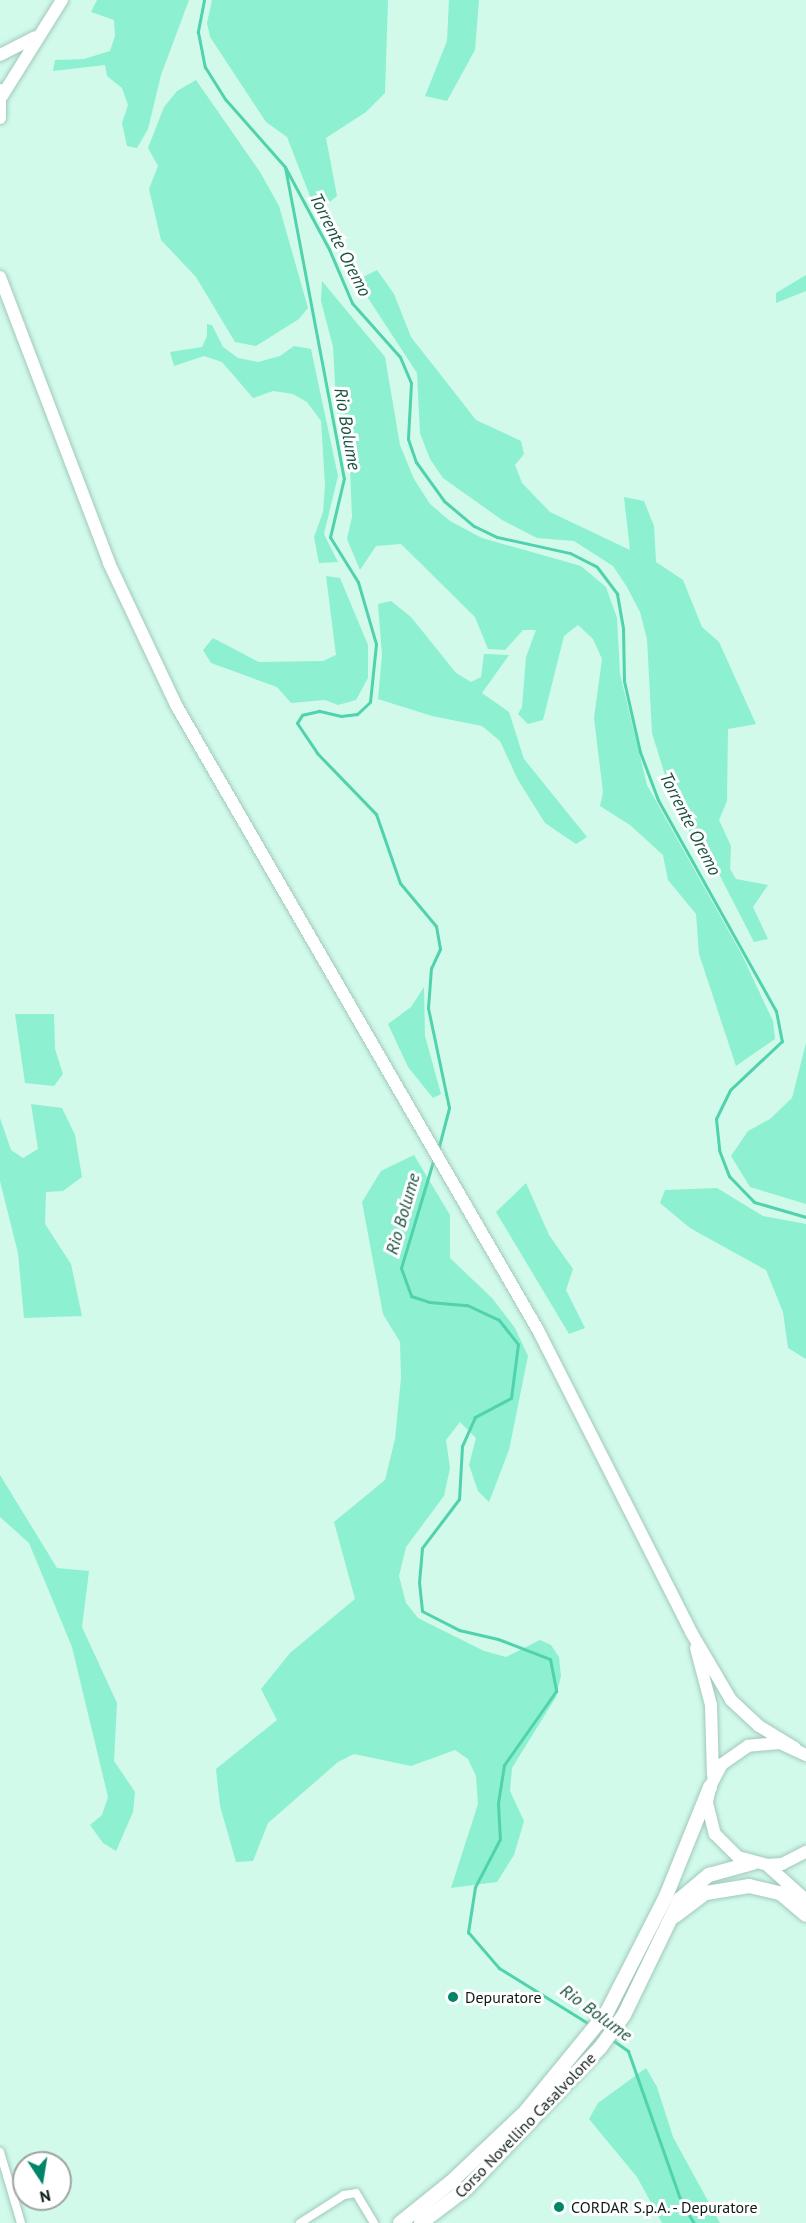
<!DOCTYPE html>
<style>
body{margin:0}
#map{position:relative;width:806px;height:2223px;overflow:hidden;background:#d1faeb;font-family:"PT Sans",sans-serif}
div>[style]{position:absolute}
.green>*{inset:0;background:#8df0d0}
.stream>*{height:3px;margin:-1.5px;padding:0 1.5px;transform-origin:1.5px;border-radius:1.5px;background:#50d2ad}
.roads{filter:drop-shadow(0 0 2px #a1c9bb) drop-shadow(0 0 2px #a1c9bb)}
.minor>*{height:8px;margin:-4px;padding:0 4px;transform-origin:4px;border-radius:4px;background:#fff}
.secondary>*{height:12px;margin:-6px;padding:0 6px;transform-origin:6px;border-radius:6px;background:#fff}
.primary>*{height:12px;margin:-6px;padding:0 6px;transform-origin:6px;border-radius:6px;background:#fff}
.trunk>*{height:14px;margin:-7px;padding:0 7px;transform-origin:7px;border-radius:7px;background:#fff}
.dots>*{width:16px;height:16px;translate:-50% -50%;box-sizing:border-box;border:3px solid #fff;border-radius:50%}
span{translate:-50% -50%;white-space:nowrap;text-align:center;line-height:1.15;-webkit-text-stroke:6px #fff;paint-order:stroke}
.poi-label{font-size:16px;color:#0d1c17}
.left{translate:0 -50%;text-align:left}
.street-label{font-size:16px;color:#0d1c17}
.water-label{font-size:18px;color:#1b5142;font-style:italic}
.north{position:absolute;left:12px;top:2151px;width:60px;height:60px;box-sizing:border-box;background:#fff;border:2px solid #9ea4a2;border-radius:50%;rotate:168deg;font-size:16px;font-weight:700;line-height:24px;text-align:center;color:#0d1c17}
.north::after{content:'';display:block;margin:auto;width:21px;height:27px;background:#008569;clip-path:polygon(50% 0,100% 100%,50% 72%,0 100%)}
</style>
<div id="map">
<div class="green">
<div style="clip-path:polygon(97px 0,189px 0,161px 75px,148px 129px,137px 148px,127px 146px,122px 123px,128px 105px,122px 88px,107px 76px,105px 65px,53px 71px,55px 60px,84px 59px,110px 51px,115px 36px,114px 20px,91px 12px)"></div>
<div style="clip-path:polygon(212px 0,388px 0,385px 93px,366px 112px,326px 138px,337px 196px,322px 208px,313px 204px,287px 137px,266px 122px,210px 37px,207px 23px)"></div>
<div style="clip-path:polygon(449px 0,479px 0,475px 50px,447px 101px,425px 96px,447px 41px)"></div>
<div style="clip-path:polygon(196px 80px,260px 172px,279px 206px,308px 308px,299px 319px,256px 346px,235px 342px,196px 277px,161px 240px,149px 189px,158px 166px,148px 148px,164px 107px,177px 91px)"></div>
<div style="clip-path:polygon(377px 270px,394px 294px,411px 337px,476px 420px,521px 441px,524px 454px,515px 465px,522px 483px,550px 512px,630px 550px,624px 497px,644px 501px,654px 526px,656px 562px,683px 580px,702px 627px,719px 642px,756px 724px,728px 729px,727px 801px,719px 820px,731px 846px,730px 869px,736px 879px,768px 885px,753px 907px,768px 939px,754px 942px,719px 874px,677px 814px,652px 733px,647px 639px,640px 612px,627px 587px,613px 566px,574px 541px,537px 538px,502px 520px,443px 478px,430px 459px,420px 433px,417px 373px,366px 295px,361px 278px)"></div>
<div style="clip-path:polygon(806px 275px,806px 291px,776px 303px,776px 293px)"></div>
<div style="clip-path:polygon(322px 281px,385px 357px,400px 445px,414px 479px,430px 504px,450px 521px,482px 538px,581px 566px,606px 587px,617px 618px,620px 674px,647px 785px,741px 953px,773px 1021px,775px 1039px,736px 1066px,699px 954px,696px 914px,668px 880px,663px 855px,630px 825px,600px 806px,603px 792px,594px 718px,602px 659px,593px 639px,578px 625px,564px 636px,543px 720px,528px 724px,518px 714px,522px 707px,526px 657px,536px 630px,523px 630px,505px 650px,488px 649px,475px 617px,401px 544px,376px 546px,360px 570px,347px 539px,352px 517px,349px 443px,336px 401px,333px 347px,321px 301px)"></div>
<div style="clip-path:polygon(207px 324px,212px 325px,223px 347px,238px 358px,258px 362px,280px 356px,294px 346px,311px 349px,338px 476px,324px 534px,338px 562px,319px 563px,314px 537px,323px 512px,325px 485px,321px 421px,307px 402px,293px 394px,273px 391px,253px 398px,222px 362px,204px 356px,174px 366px,170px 352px,202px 347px,207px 336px)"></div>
<div style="clip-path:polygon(326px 576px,340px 578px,368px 645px,368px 678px,356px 700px,338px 705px,325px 700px,291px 703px,277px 687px,211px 663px,203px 650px,213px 638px,259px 662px,323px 661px,336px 655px)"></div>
<div style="clip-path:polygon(391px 601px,411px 617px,456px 673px,471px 682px,481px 677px,484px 654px,509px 655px,482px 693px,509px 712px,524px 759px,587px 837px,576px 844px,545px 823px,518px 780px,500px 741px,482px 726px,432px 716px,378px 699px,382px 655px,378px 604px)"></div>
<div style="clip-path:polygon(424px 987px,425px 1036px,441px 1094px,433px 1098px,408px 1067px,388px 1024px,411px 1007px)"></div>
<div style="clip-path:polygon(15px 1014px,54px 1014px,55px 1049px,63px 1074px,54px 1086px,25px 1083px)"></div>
<div style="clip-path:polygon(806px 1043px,806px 1204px,750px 1187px,731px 1156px,748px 1131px,770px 1119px,792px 1098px)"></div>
<div style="clip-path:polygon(31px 1104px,62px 1108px,75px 1135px,82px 1177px,63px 1191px,46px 1192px,45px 1224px,71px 1264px,82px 1316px,24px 1318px,18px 1253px,0 1181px,0 1118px,11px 1150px,23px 1158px,38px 1149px)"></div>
<div style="clip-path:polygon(414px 1155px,450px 1215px,450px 1258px,492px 1298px,515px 1328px,528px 1356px,509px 1450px,489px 1502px,478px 1491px,469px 1465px,476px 1438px,460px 1422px,446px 1440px,450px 1468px,444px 1496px,406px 1547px,399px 1576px,406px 1603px,418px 1618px,484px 1651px,506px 1657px,540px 1640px,551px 1645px,559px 1657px,561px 1676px,556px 1697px,512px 1768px,510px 1791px,524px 1821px,514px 1855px,497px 1882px,451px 1888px,478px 1804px,476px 1776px,468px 1759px,455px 1750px,411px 1766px,354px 1754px,338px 1762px,268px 1823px,253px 1861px,236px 1862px,220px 1806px,216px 1769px,277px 1720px,261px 1689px,290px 1653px,355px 1599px,334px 1522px,385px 1480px,395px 1439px,401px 1378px,400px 1342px,383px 1314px,362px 1202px,381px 1171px)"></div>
<div style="clip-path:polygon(526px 1183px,549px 1235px,573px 1269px,566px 1290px,585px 1328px,569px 1334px,496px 1212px)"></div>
<div style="clip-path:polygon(717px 1188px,763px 1216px,806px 1224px,806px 1359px,788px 1348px,783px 1312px,766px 1270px,690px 1228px,660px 1203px,665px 1190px)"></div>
<div style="clip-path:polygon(0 1475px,57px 1568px,89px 1571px,82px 1627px,117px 1703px,114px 1761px,135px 1792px,133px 1812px,116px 1851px,103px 1843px,90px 1825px,102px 1815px,108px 1797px,72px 1647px,29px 1543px,0 1517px)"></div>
<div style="clip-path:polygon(646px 2068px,657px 2087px,673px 2137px,720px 2223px,662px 2223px,637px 2177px,589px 2119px,598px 2103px)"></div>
</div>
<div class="stream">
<div style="left:204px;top:0;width:33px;rotate:101deg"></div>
<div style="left:198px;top:32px;width:36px;rotate:79deg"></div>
<div style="left:205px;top:67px;width:39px;rotate:58deg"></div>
<div style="left:226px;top:100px;width:89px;rotate:48.6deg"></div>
<div style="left:285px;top:167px;width:93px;rotate:61.8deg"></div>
<div style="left:329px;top:249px;width:59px;rotate:66.9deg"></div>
<div style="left:352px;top:303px;width:72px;rotate:48.4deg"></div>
<div style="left:400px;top:357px;width:28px;rotate:67deg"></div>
<div style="left:411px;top:383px;width:56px;rotate:93.1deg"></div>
<div style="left:408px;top:439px;width:24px;rotate:71deg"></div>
<div style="left:416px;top:462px;width:48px;rotate:54.3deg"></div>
<div style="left:444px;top:501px;width:39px;rotate:40deg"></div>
<div style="left:474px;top:526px;width:25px;rotate:26deg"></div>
<div style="left:497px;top:537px;width:75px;rotate:12.4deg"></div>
<div style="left:570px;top:553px;width:30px;rotate:27deg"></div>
<div style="left:597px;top:567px;width:34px;rotate:53deg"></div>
<div style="left:617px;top:594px;width:36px;rotate:80deg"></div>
<div style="left:623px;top:629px;width:52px;rotate:88.9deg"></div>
<div style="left:624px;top:681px;width:73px;rotate:77.3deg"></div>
<div style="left:640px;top:752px;width:51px;rotate:69.4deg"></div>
<div style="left:658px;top:800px;width:242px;rotate:60.8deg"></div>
<div style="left:776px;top:1011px;width:31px;rotate:79deg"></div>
<div style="left:782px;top:1041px;width:71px;rotate:136.7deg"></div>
<div style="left:730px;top:1090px;width:32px;rotate:116deg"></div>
<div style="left:716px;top:1119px;width:31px;rotate:84deg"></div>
<div style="left:719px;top:1150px;width:28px;rotate:69deg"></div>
<div style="left:729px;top:1176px;width:36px;rotate:46deg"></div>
<div style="left:754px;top:1202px;width:54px;rotate:16.1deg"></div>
<div style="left:285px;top:167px;width:317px;rotate:79.3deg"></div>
<div style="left:344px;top:478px;width:61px;rotate:103.3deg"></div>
<div style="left:330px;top:537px;width:53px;rotate:58.1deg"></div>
<div style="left:358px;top:582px;width:65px;rotate:73.8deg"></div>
<div style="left:376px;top:644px;width:58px;rotate:95.9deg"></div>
<div style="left:370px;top:702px;width:18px;rotate:137deg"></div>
<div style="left:357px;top:714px;width:16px;rotate:173deg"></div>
<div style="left:341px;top:716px;width:23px;rotate:-167deg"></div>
<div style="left:319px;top:711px;width:17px;rotate:167deg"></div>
<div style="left:302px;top:715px;width:9px;rotate:122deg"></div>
<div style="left:297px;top:723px;width:36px;rotate:56deg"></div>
<div style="left:317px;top:753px;width:85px;rotate:46deg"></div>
<div style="left:376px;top:814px;width:73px;rotate:70.8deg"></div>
<div style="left:400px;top:883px;width:56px;rotate:50.1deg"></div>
<div style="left:436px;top:926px;width:23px;rotate:80deg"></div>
<div style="left:440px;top:949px;width:21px;rotate:115deg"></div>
<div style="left:431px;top:968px;width:40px;rotate:94.3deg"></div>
<div style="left:428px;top:1008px;width:102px;rotate:78.1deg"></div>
<div style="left:449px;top:1108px;width:43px;rotate:104.7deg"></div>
<div style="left:434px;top:1158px;width:115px;rotate:106.7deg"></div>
<div style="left:401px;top:1268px;width:30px;rotate:70deg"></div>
<div style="left:411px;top:1296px;width:19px;rotate:18deg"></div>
<div style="left:429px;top:1302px;width:38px;rotate:5deg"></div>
<div style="left:467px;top:1305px;width:35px;rotate:25deg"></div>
<div style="left:499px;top:1320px;width:31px;rotate:52deg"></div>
<div style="left:518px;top:1344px;width:54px;rotate:97.4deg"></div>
<div style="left:511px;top:1398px;width:41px;rotate:152.2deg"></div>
<div style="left:475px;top:1417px;width:32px;rotate:114deg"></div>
<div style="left:462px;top:1446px;width:53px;rotate:93.2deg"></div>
<div style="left:459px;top:1499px;width:61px;rotate:127.1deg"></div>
<div style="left:422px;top:1548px;width:34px;rotate:95deg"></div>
<div style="left:419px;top:1582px;width:29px;rotate:84deg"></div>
<div style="left:422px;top:1611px;width:42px;rotate:27.2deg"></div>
<div style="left:459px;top:1630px;width:40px;rotate:13deg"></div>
<div style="left:498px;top:1639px;width:56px;rotate:21deg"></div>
<div style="left:550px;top:1659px;width:33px;rotate:79deg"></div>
<div style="left:556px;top:1691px;width:90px;rotate:125.1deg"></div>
<div style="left:504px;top:1765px;width:38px;rotate:99deg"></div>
<div style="left:498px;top:1803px;width:36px;rotate:87deg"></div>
<div style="left:500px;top:1839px;width:54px;rotate:117.5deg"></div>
<div style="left:475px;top:1887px;width:46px;rotate:98.8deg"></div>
<div style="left:468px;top:1932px;width:48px;rotate:49.3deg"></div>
<div style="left:499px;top:1968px;width:108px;rotate:31.8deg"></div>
<div style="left:611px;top:2039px;width:21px;rotate:35deg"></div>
<div style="left:628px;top:2051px;width:162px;rotate:70.6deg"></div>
<div style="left:682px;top:2204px;width:22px;rotate:58deg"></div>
</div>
<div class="roads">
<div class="minor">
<div style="left:0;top:2152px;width:74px;rotate:73.5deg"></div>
<div style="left:300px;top:2223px;width:52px;rotate:-32.5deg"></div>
<div style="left:344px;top:2195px;width:12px;rotate:-9deg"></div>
<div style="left:356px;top:2193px;width:35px;rotate:59deg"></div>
</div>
<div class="secondary">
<div style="left:767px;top:1865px;width:52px;rotate:41.9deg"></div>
</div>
<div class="primary">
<div style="left:0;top:55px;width:39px;rotate:-27deg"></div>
<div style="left:2px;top:96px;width:113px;rotate:-58deg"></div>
<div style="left:0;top:118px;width:28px;rotate:-90deg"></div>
<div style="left:0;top:277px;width:306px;rotate:69.1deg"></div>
<div style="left:109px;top:563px;width:157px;rotate:64.7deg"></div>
<div style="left:176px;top:705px;width:722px;rotate:59.92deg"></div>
<div style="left:538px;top:1330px;width:339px;rotate:63.1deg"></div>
<div style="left:691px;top:1632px;width:79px;rotate:59.5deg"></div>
<div style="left:731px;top:1700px;width:38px;rotate:43deg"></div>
<div style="left:759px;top:1726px;width:42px;rotate:31.4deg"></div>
<div style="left:696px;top:1648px;width:59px;rotate:75.3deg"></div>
<div style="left:711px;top:1705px;width:70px;rotate:88.4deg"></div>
<div style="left:806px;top:1755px;width:29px;rotate:-155deg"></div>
<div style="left:780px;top:1743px;width:32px;rotate:175deg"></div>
<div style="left:748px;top:1746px;width:32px;rotate:145deg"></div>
<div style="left:722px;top:1764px;width:26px;rotate:118deg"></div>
<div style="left:710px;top:1787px;width:16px;rotate:101deg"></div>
<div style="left:707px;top:1803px;width:32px;rotate:76deg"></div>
<div style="left:715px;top:1834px;width:33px;rotate:45deg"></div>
<div style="left:738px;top:1857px;width:30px;rotate:15deg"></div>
<div style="left:767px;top:1865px;width:15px;rotate:-4deg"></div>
<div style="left:782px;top:1864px;width:27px;rotate:-27deg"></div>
</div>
<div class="trunk">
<div style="left:675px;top:1916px;width:39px;rotate:-37deg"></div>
<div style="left:706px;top:1893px;width:44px;rotate:-9.2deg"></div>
<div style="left:749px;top:1886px;width:32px;rotate:13deg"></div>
<div style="left:780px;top:1893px;width:34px;rotate:40deg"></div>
<div style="left:400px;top:2223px;width:65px;rotate:-38.8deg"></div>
<div style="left:451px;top:2182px;width:103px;rotate:-43.4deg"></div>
<div style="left:526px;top:2111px;width:128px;rotate:-50.7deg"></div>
<div style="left:607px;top:2012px;width:130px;rotate:-63deg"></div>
<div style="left:666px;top:1896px;width:118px;rotate:-68deg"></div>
<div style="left:421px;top:2223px;width:58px;rotate:-37.3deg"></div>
<div style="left:467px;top:2188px;width:193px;rotate:-46.5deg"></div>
<div style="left:600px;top:2048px;width:41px;rotate:-54deg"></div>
<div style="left:624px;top:2015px;width:129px;rotate:-64.2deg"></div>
<div style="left:680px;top:1899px;width:38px;rotate:-40deg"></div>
<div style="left:709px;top:1875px;width:46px;rotate:-15.3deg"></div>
</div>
</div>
<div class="dots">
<div style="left:453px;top:1997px;background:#008569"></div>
<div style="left:559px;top:2207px;background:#008569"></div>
</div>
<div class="poi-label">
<span class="left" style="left:465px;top:1997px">Depuratore</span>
<span class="left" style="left:571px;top:2207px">CORDAR S.p.A. - Depuratore</span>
</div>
<div class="street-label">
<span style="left:525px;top:2125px;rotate:-46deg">Corso Novellino Casalvolone</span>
</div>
<div class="water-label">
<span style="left:340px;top:245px;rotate:63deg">Torrente Oremo</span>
<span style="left:347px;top:429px;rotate:80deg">Rio Bolume</span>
<span style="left:690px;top:824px;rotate:63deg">Torrente Oremo</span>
<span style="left:403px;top:1214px;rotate:-74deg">Rio Bolume</span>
<span style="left:596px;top:2013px;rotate:36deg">Rio Bolume</span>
</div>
<div class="north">N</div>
</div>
